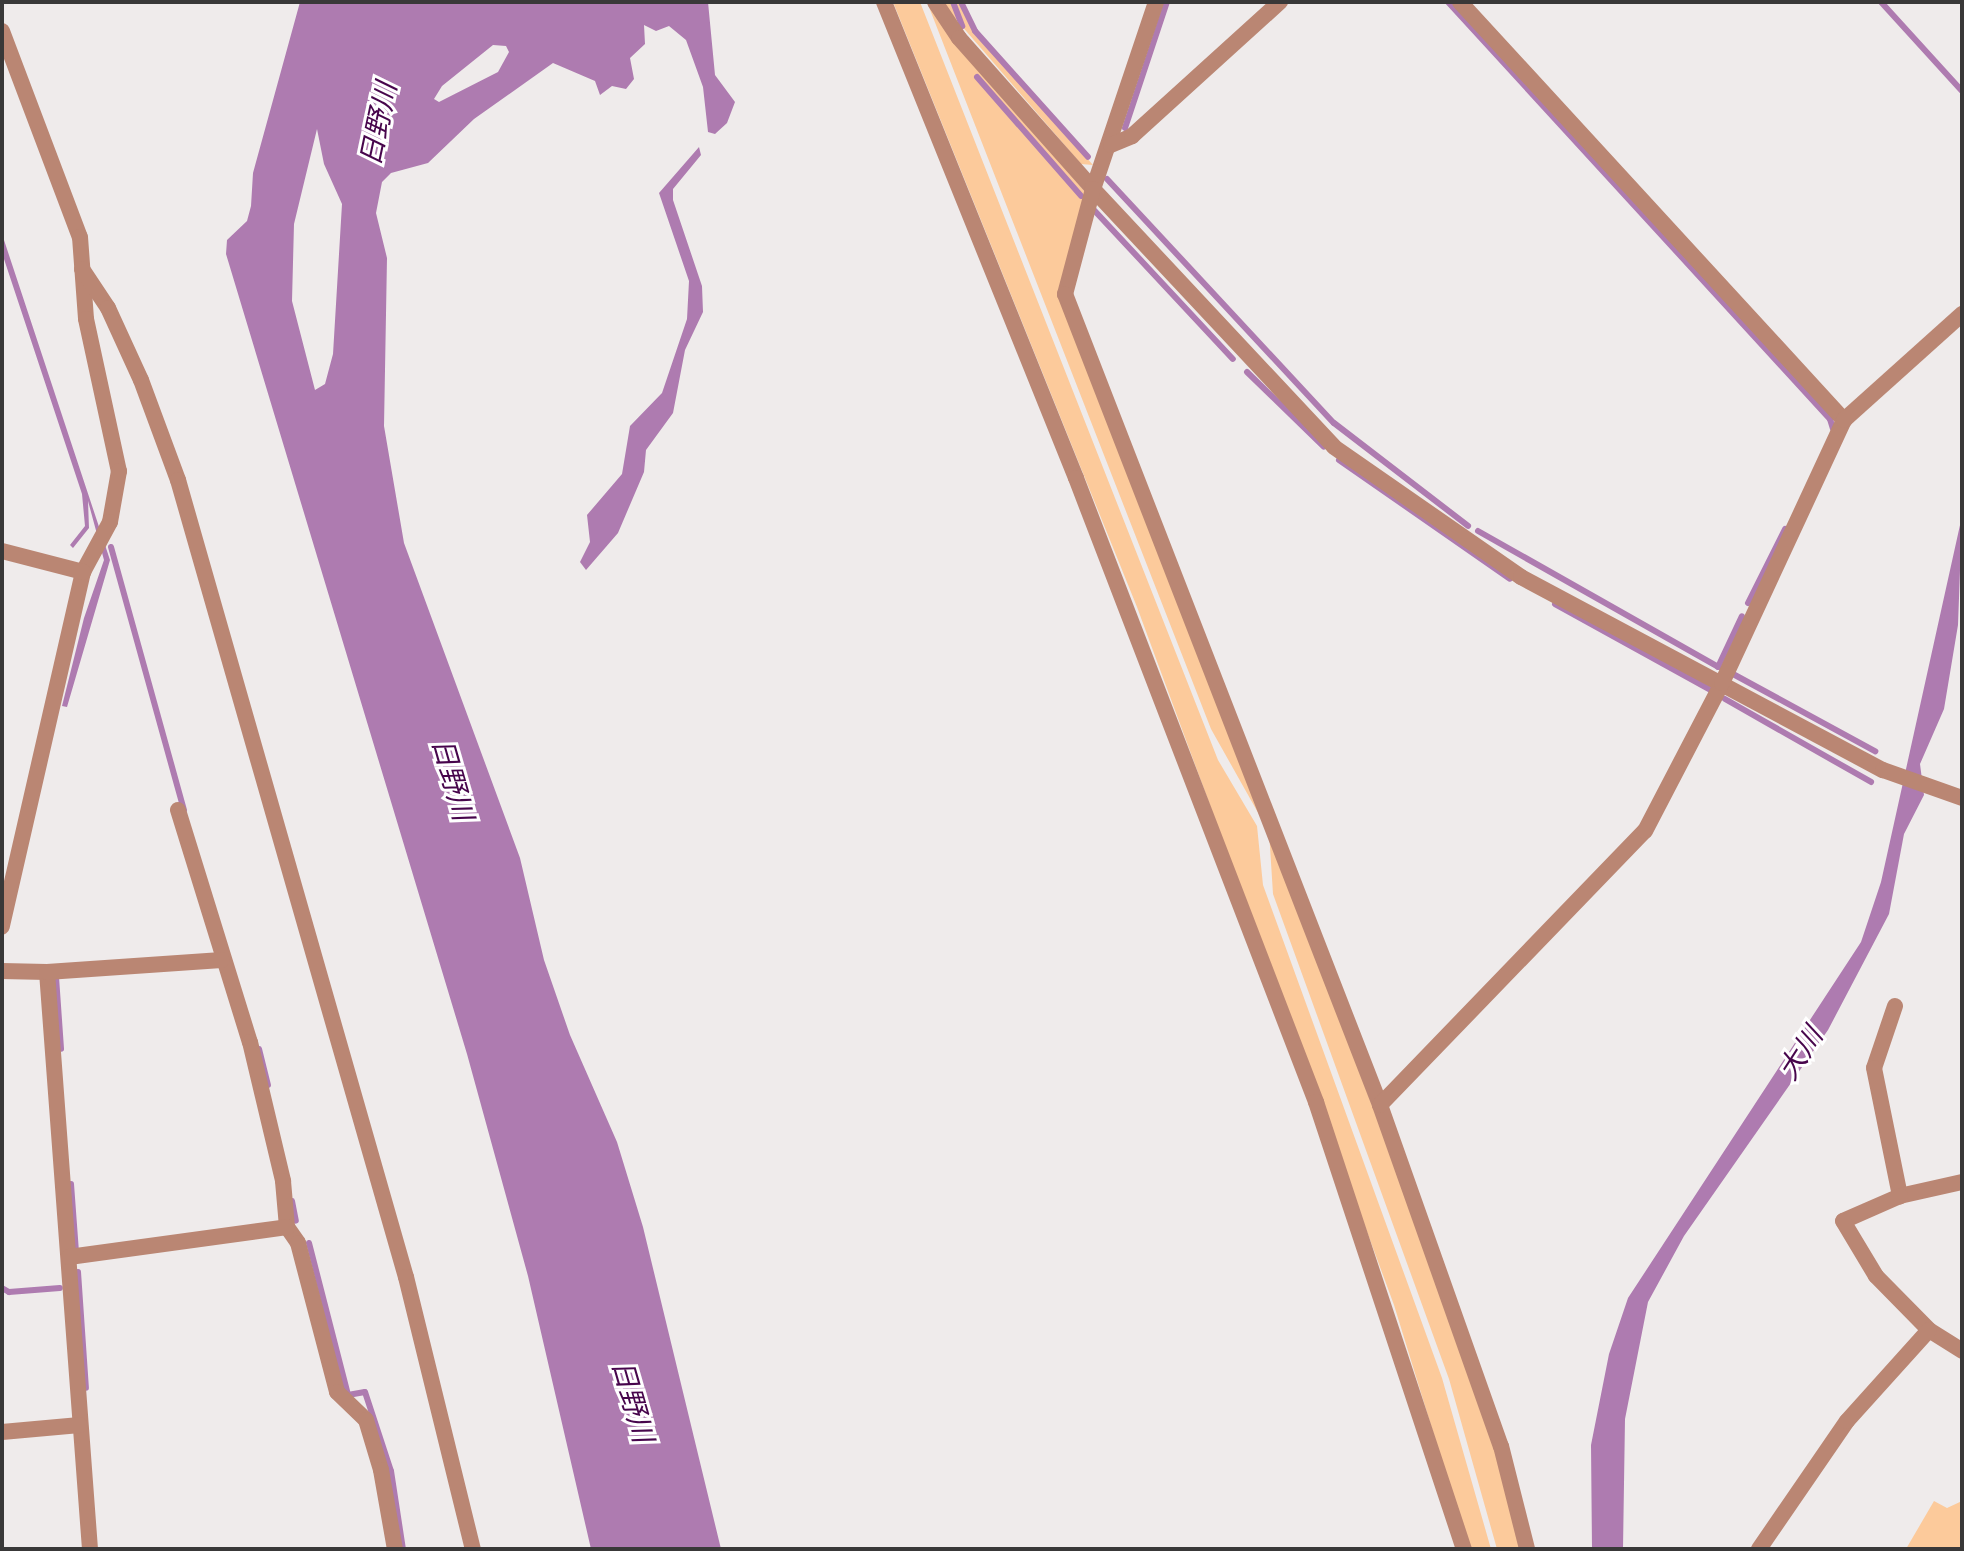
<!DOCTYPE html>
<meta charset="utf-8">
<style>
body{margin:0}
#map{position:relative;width:1964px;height:1551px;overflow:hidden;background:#efebeb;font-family:"Public Sans","Noto Sans JP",sans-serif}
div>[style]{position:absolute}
.green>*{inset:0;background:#fcca9b}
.water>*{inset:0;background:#ae7bb0}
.stream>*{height:6px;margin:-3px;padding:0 3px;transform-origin:3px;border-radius:3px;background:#ae7bb0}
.street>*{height:16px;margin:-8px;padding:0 8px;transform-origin:8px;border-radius:8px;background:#ba8673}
span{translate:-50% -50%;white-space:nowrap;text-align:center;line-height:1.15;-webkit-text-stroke:6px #fff;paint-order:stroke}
.water-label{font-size:28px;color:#47054c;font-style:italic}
.frame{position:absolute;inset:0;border:4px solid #393838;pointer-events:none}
</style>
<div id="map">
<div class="green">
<div style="clip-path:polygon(893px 2px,920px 2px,1218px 760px,1257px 826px,1263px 885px,1442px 1378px,1491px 1549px,1469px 1549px,1394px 1305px,1137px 607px)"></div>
<div style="clip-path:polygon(927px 2px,1086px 193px,1062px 282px,1261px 818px,1211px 729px)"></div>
<div style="clip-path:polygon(941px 2px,960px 2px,974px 31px,1093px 165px,1081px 164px)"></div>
<div style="clip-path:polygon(1269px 831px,1484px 1403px,1523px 1549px,1497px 1549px,1449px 1379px,1273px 894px)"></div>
<div style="clip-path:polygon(1934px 1501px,1947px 1508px,1962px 1501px,1962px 1549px,1906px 1549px)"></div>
</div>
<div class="water">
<div style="clip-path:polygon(evenodd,300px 2px,708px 2px,715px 75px,735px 102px,727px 123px,715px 134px,708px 132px,703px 87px,686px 40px,669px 26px,656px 31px,644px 25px,645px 44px,630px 58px,634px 79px,626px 89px,612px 86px,600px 95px,595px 81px,553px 63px,474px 119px,428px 163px,391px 173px,382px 182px,376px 213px,387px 258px,384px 426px,404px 543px,520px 858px,544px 960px,570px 1035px,617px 1142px,643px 1227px,721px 1549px,591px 1549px,528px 1276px,467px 1054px,226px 254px,227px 240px,247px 221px,251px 206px,253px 173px,300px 2px,493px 45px,506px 46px,509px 52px,498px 72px,439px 102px,434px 99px,442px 86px,493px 45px,300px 2px,317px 129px,324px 164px,342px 204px,333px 354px,325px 384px,315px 390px,292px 301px,294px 224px,317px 129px)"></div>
<div style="clip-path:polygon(699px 147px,701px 155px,673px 189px,673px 200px,702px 286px,703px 312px,685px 350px,673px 413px,646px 450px,644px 472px,618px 533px,586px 570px,580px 562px,590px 542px,587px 515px,622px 474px,630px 426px,662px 393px,687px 319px,689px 281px,659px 193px)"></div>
<div style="clip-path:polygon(2px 234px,110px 560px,67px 707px,62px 706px,84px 618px,104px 560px,88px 501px,89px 528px,73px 548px,70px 545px,85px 526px,82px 494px,2px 253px)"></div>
<div style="clip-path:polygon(1962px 516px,1958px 625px,1944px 709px,1920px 764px,1924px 795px,1904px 834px,1889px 914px,1828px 1030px,1684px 1236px,1648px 1302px,1625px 1419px,1623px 1549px,1592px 1549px,1591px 1445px,1609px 1354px,1628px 1298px,1861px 942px,1881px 882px)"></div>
</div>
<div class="stream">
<div style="left:953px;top:2px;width:26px;rotate:69deg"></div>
<div style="left:961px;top:2px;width:32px;rotate:64deg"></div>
<div style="left:975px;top:31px;width:169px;rotate:48.1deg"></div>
<div style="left:1448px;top:2px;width:566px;rotate:47.51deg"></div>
<div style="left:1830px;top:419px;width:10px;rotate:73deg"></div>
<div style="left:1881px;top:2px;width:120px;rotate:47.7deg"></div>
<div style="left:977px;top:77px;width:158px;rotate:48.8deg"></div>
<div style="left:1125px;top:128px;width:133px;rotate:-71.6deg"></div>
<div style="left:1107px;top:179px;width:333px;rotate:47.1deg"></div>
<div style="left:1334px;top:423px;width:169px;rotate:37.5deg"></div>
<div style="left:1093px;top:209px;width:205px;rotate:47deg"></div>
<div style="left:1247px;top:372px;width:107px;rotate:44.2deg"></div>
<div style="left:1339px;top:460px;width:208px;rotate:34.8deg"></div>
<div style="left:1478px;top:531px;width:276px;rotate:29.5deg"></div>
<div style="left:1718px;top:667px;width:56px;rotate:-64.8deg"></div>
<div style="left:111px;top:547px;width:273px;rotate:74.5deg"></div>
<div style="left:1748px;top:603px;width:83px;rotate:-63.4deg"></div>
<div style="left:1555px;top:604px;width:178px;rotate:28.9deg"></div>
<div style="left:1733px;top:674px;width:162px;rotate:28.5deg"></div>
<div style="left:1725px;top:699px;width:168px;rotate:29.6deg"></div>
<div style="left:56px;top:977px;width:72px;rotate:86deg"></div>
<div style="left:259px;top:1049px;width:37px;rotate:76deg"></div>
<div style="left:71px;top:1184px;width:68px;rotate:85.8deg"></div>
<div style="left:292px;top:1201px;width:20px;rotate:79deg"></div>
<div style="left:309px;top:1243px;width:157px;rotate:75.6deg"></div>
<div style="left:348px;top:1395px;width:17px;rotate:-10deg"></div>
<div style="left:365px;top:1392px;width:83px;rotate:71.8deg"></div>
<div style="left:391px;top:1471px;width:79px;rotate:81.3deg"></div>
<div style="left:78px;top:1272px;width:116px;rotate:86.1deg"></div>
<div style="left:2px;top:1288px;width:8px;rotate:30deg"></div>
<div style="left:9px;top:1292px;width:51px;rotate:-4.5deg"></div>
</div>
<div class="street">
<div style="left:884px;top:2px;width:513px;rotate:68.03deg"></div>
<div style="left:1076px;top:478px;width:669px;rotate:68.96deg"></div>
<div style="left:1316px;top:1102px;width:471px;rotate:71.7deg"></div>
<div style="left:935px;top:2px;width:43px;rotate:56.3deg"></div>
<div style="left:959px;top:38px;width:200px;rotate:48.4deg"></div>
<div style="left:1092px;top:188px;width:354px;rotate:46.9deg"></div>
<div style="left:1334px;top:447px;width:228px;rotate:34.8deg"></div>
<div style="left:1521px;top:577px;width:410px;rotate:28.1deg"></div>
<div style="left:1883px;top:770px;width:84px;rotate:19.5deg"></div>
<div style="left:1156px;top:2px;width:197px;rotate:108.6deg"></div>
<div style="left:1093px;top:189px;width:109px;rotate:104.9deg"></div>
<div style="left:1065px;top:294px;width:870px;rotate:68.77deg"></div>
<div style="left:1380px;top:1105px;width:362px;rotate:70.5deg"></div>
<div style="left:1501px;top:1446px;width:106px;rotate:75.8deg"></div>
<div style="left:1460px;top:2px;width:568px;rotate:47.43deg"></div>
<div style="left:2px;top:31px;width:220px;rotate:69.3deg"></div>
<div style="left:80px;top:237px;width:82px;rotate:85.8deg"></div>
<div style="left:86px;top:319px;width:156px;rotate:77.8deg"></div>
<div style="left:119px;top:471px;width:52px;rotate:100deg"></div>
<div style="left:110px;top:522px;width:57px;rotate:118.4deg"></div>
<div style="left:83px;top:572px;width:364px;rotate:102.9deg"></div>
<div style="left:1111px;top:145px;width:23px;rotate:-23deg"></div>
<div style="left:1132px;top:136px;width:200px;rotate:-42.2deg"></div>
<div style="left:82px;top:269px;width:47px;rotate:56.3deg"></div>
<div style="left:108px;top:308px;width:79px;rotate:65.4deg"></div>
<div style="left:141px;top:380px;width:107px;rotate:69.7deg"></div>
<div style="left:178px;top:480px;width:829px;rotate:74.04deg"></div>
<div style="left:406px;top:1277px;width:280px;rotate:76.2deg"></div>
<div style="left:2px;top:551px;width:84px;rotate:14.5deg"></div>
<div style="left:178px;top:810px;width:243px;rotate:72.8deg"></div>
<div style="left:250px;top:1042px;width:143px;rotate:76.6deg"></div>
<div style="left:283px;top:1181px;width:46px;rotate:85deg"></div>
<div style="left:287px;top:1227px;width:19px;rotate:55deg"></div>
<div style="left:298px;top:1243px;width:154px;rotate:75.3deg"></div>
<div style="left:337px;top:1392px;width:40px;rotate:44deg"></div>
<div style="left:366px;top:1420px;width:52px;rotate:73.3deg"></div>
<div style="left:381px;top:1470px;width:80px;rotate:80deg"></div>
<div style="left:2px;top:971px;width:45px;rotate:1.3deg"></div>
<div style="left:47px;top:972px;width:579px;rotate:85.74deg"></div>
<div style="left:47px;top:972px;width:175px;rotate:-3.9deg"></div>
<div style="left:1895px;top:1006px;width:65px;rotate:108.7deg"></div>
<div style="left:1874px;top:1068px;width:131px;rotate:78.5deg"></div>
<div style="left:1380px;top:1105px;width:381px;rotate:-46deg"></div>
<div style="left:1645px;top:831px;width:167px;rotate:-62.5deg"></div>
<div style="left:1722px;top:683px;width:290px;rotate:-65.1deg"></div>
<div style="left:1844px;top:420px;width:159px;rotate:-41.9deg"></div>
<div style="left:1962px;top:1182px;width:64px;rotate:167.3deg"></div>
<div style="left:1900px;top:1196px;width:62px;rotate:156.3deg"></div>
<div style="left:1843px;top:1221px;width:64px;rotate:59deg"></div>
<div style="left:1876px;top:1276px;width:76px;rotate:45.5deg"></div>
<div style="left:1929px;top:1330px;width:39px;rotate:32deg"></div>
<div style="left:69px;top:1257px;width:220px;rotate:-7.8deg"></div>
<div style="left:2px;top:1432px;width:78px;rotate:-5.1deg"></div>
<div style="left:1759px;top:1549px;width:155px;rotate:-55.5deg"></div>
<div style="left:1847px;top:1421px;width:122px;rotate:-48deg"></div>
</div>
<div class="water-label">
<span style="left:378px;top:124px;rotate:-78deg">日野川</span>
<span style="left:453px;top:779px;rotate:74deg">日野川</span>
<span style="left:1800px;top:1053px;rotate:-57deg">大川</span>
<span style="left:633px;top:1401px;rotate:74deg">日野川</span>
</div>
<div class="frame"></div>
</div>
